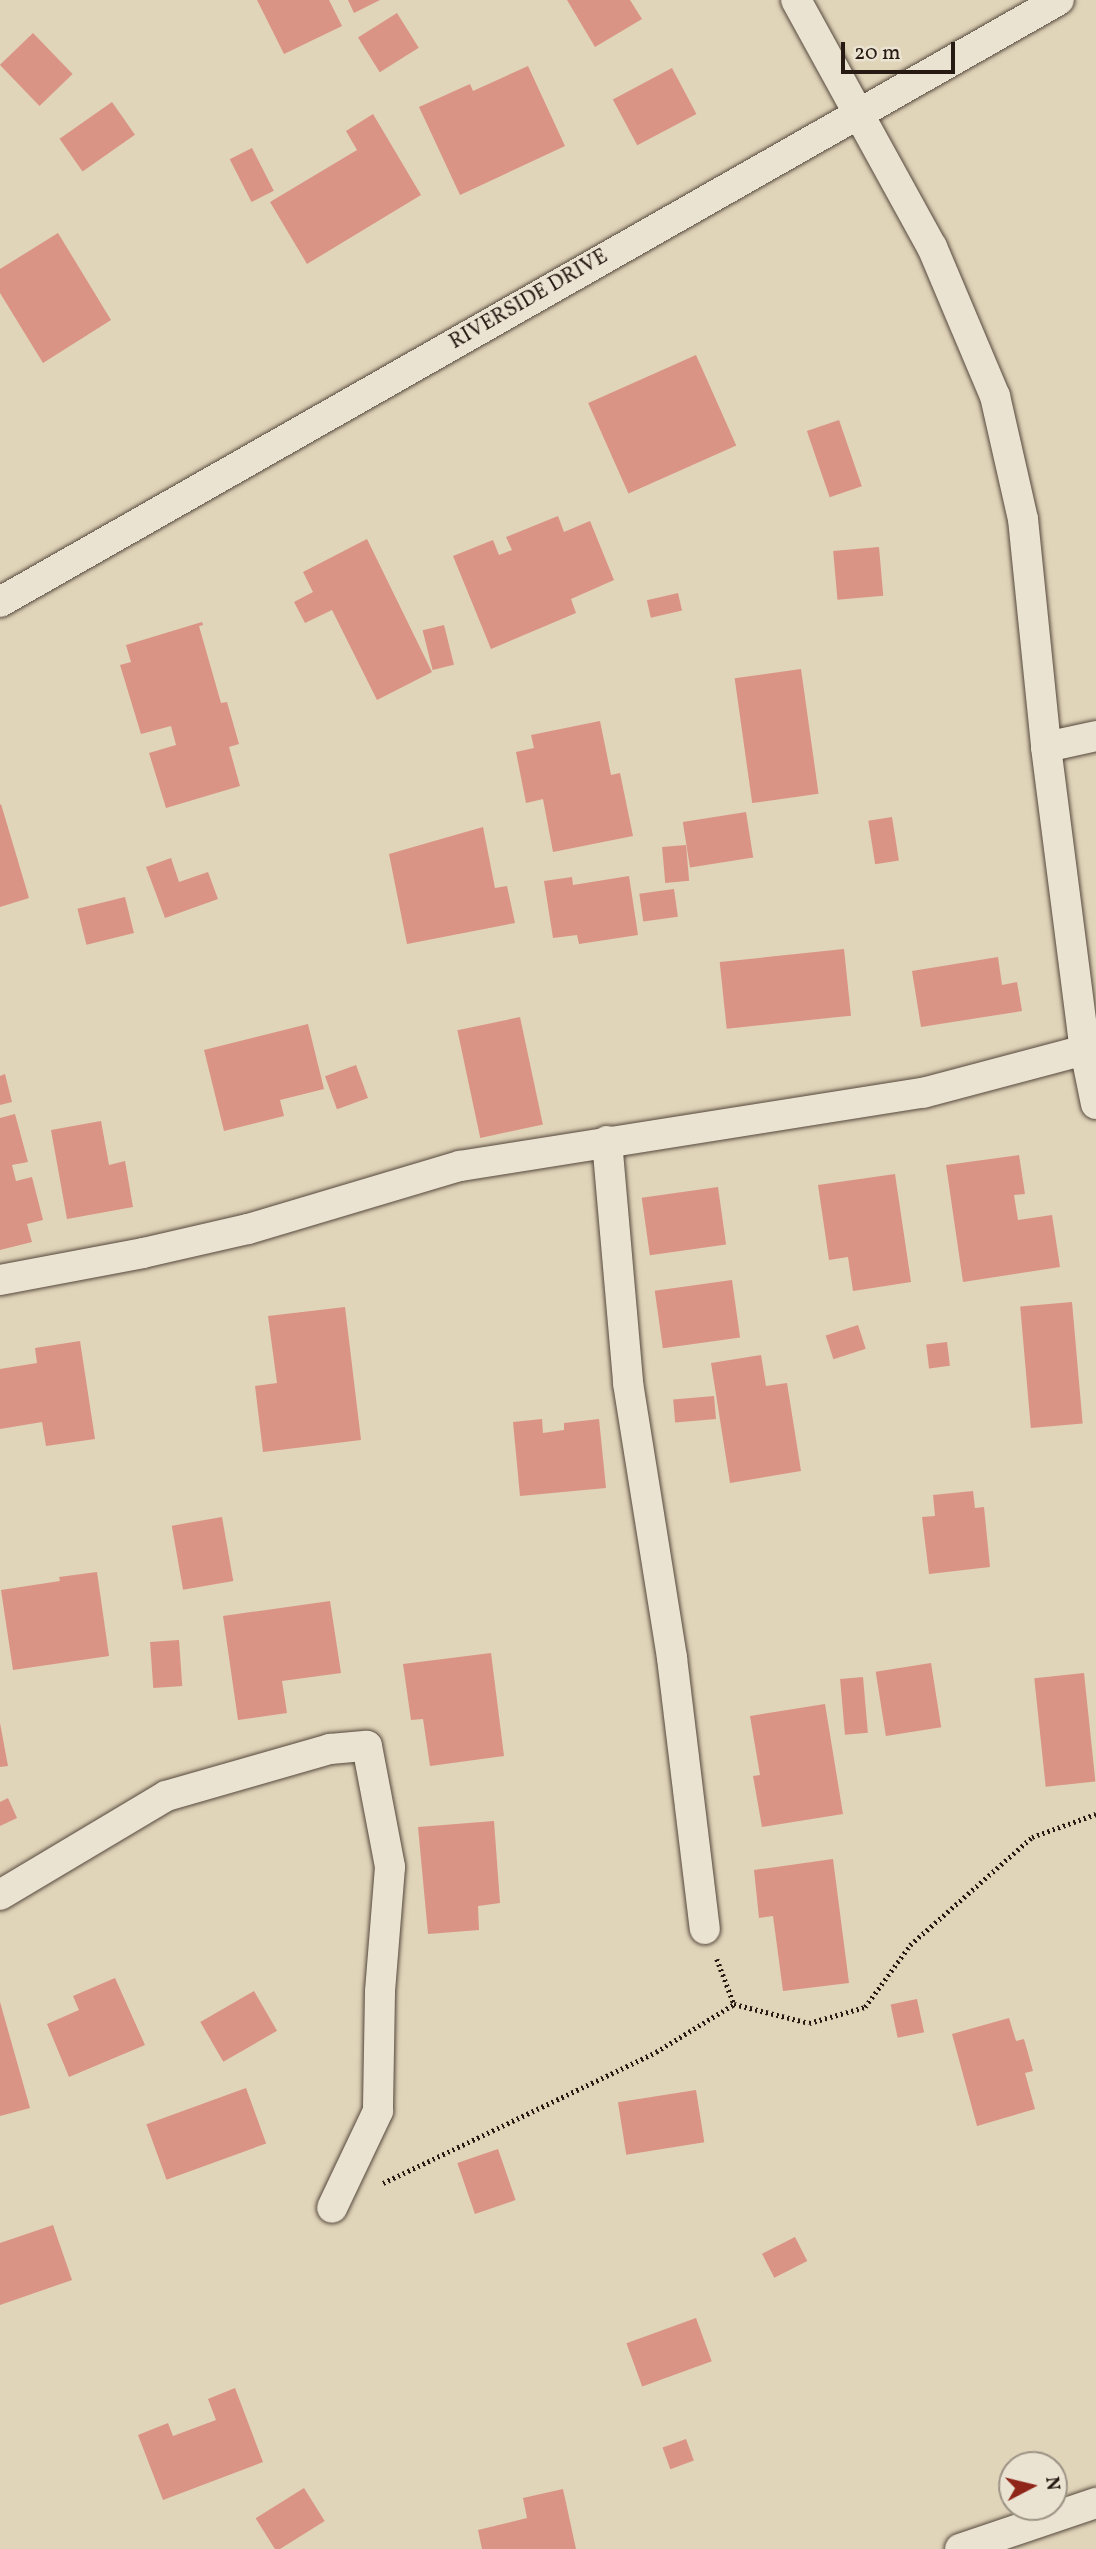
<!DOCTYPE html>
<style>
body{margin:0}
#map{position:relative;width:1096px;height:2549px;overflow:hidden;background:#e0d4b9;font-family:Vollkorn,serif}
div>[style]{position:absolute}
.building>*{inset:0;background:#da9485;transform-origin:0 0}
.path>*{height:4.5px;margin-top:-2.25px;transform-origin:0;background:repeating-linear-gradient(90deg,#271a12 0 2px,transparent 0 5.5px)}
.roads{filter:drop-shadow(0 0 2px #55483c) drop-shadow(0 0 2px #55483c)}
.street>*{height:30px;margin:-15px;padding:0 15px;transform-origin:15px;border-radius:15px;background:#ebe3d2}
span{translate:-50% -50%;white-space:nowrap;text-align:center;line-height:1.15;-webkit-text-stroke:5px #ebe3d2;paint-order:stroke}
.street-label{font-size:21px;color:#271a12}
.north{position:absolute;left:998px;top:2451px;width:70px;height:70px;box-sizing:border-box;background:#ebe3d2;border:2px solid #9d9385;border-radius:50%;rotate:83deg;font-size:19px;font-weight:700;line-height:28px;text-align:center;color:#271a12}
.north::after{content:'';display:block;margin:auto;width:24px;height:32px;background:#8f2418;clip-path:polygon(50% 0,100% 100%,50% 72%,0 100%)}
.scale{position:absolute;left:841px;top:42px;width:114px;height:32px;box-sizing:border-box;border:4px solid #271a12;border-top:0;padding-left:9px;font-size:21px;line-height:24px;white-space:nowrap;color:#271a12;-webkit-text-stroke:5px #ebe3d2;paint-order:stroke}
</style>
<div id="map">
<div class="building">
<div style="clip-path:polygon(257px 0,329px 0,342px 26px,284px 54px)"></div>
<div style="clip-path:polygon(348px 0,380px 0,354px 13px)"></div>
<div style="clip-path:polygon(567px 0,630px 0,642px 19px,595px 47px)"></div>
<div style="left:397px;top:13px;width:41px;height:46px;rotate:58deg"></div>
<div style="left:33px;top:33px;width:57px;height:46px;rotate:46deg"></div>
<div style="clip-path:polygon(528px 66px,565px 146px,460px 195px,419px 107px,470px 84px,473px 91px)"></div>
<div style="left:672px;top:68px;width:52px;height:67px;rotate:62deg"></div>
<div style="left:112px;top:102px;width:40px;height:64px;rotate:55deg"></div>
<div style="clip-path:polygon(373px 114px,421px 195px,307px 264px,270px 202px,357px 150px,346px 131px)"></div>
<div style="left:252px;top:148px;width:48px;height:25px;rotate:63deg"></div>
<div style="clip-path:polygon(58px 233px,111px 320px,43px 363px,0 293px,0 269px)"></div>
<div style="left:696px;top:355px;width:99px;height:118px;rotate:66deg"></div>
<div style="left:839px;top:420px;width:70px;height:34px;rotate:71deg"></div>
<div style="clip-path:polygon(558px 516px,564px 532px,590px 521px,614px 580px,571px 599px,576px 613px,491px 649px,453px 556px,493px 540px,499px 555px,512px 550px,506px 537px)"></div>
<div style="clip-path:polygon(367px 539px,432px 672px,377px 700px,332px 610px,305px 623px,294px 602px,313px 592px,303px 572px)"></div>
<div style="left:879px;top:547px;width:49px;height:46px;rotate:85deg"></div>
<div style="left:678px;top:593px;width:18px;height:32px;rotate:77deg"></div>
<div style="clip-path:polygon(202px 622px,203px 625px,199px 626px,221px 703px,227px 702px,239px 744px,229px 747px,240px 786px,166px 808px,149px 753px,176px 745px,171px 726px,141px 734px,120px 665px,131px 662px,126px 645px)"></div>
<div style="left:444px;top:625px;width:41px;height:22px;rotate:76deg"></div>
<div style="left:801px;top:669px;width:126px;height:67px;rotate:82deg"></div>
<div style="clip-path:polygon(600px 721px,611px 775px,620px 773px,633px 836px,553px 852px,543px 799px,526px 803px,516px 752px,534px 748px,531px 735px)"></div>
<div style="clip-path:polygon(1px 804px,29px 898px,0 907px,0 805px)"></div>
<div style="left:746px;top:812px;width:46px;height:64px;rotate:81deg"></div>
<div style="left:892px;top:817px;width:44px;height:24px;rotate:81deg"></div>
<div style="clip-path:polygon(483px 827px,495px 888px,507px 886px,515px 923px,407px 944px,389px 854px)"></div>
<div style="left:686px;top:845px;width:36px;height:24px;rotate:85deg"></div>
<div style="clip-path:polygon(171px 858px,179px 882px,208px 872px,218px 899px,165px 918px,146px 867px)"></div>
<div style="clip-path:polygon(629px 876px,638px 935px,579px 944px,577px 935px,553px 938px,544px 881px,572px 877px,573px 885px)"></div>
<div style="left:674px;top:889px;width:28px;height:35px;rotate:82deg"></div>
<div style="left:125px;top:897px;width:37px;height:49px;rotate:76deg"></div>
<div style="left:844px;top:949px;width:67px;height:125px;rotate:84deg"></div>
<div style="clip-path:polygon(998px 957px,1002px 985px,1017px 982px,1022px 1011px,921px 1027px,912px 971px)"></div>
<div style="left:520px;top:1017px;width:110px;height:64px;rotate:78deg"></div>
<div style="clip-path:polygon(308px 1024px,324px 1089px,280px 1100px,284px 1116px,224px 1131px,204px 1050px)"></div>
<div style="left:356px;top:1065px;width:35px;height:33px;rotate:70deg"></div>
<div style="clip-path:polygon(5px 1074px,12px 1102px,0 1105px,0 1076px)"></div>
<div style="clip-path:polygon(15px 1114px,28px 1162px,12px 1165px,16px 1181px,32px 1177px,43px 1220px,27px 1224px,32px 1242px,0 1250px,0 1118px)"></div>
<div style="clip-path:polygon(101px 1121px,109px 1165px,125px 1161px,133px 1207px,67px 1219px,51px 1130px)"></div>
<div style="clip-path:polygon(1019px 1155px,1025px 1194px,1014px 1195px,1018px 1220px,1052px 1215px,1060px 1267px,963px 1282px,946px 1165px)"></div>
<div style="clip-path:polygon(895px 1174px,911px 1282px,853px 1291px,848px 1257px,829px 1260px,818px 1185px)"></div>
<div style="left:718px;top:1187px;width:58px;height:77px;rotate:82deg"></div>
<div style="left:732px;top:1280px;width:58px;height:78px;rotate:82deg"></div>
<div style="left:1072px;top:1302px;width:122px;height:52px;rotate:85deg"></div>
<div style="clip-path:polygon(345px 1307px,361px 1440px,263px 1452px,255px 1386px,277px 1383px,268px 1316px)"></div>
<div style="left:858px;top:1325px;width:25px;height:34px;rotate:72deg"></div>
<div style="clip-path:polygon(80px 1341px,95px 1439px,46px 1446px,42px 1422px,0 1429px,0 1369px,37px 1363px,35px 1348px)"></div>
<div style="left:947px;top:1342px;width:24px;height:21px;rotate:83deg"></div>
<div style="clip-path:polygon(761px 1355px,766px 1386px,787px 1383px,801px 1471px,730px 1483px,711px 1363px)"></div>
<div style="left:714px;top:1396px;width:23px;height:41px;rotate:85deg"></div>
<div style="clip-path:polygon(542px 1419px,543px 1433px,564px 1430px,564px 1423px,599px 1419px,606px 1488px,520px 1496px,513px 1422px)"></div>
<div style="clip-path:polygon(973px 1491px,975px 1508px,984px 1507px,990px 1567px,929px 1574px,922px 1517px,935px 1516px,933px 1495px)"></div>
<div style="left:222px;top:1517px;width:65px;height:51px;rotate:80deg"></div>
<div style="clip-path:polygon(97px 1572px,109px 1656px,13px 1670px,1px 1590px,60px 1581px,59px 1577px)"></div>
<div style="clip-path:polygon(330px 1601px,341px 1673px,282px 1681px,287px 1713px,238px 1720px,223px 1616px)"></div>
<div style="left:179px;top:1640px;width:46px;height:29px;rotate:86deg"></div>
<div style="clip-path:polygon(491px 1653px,504px 1756px,430px 1766px,423px 1719px,411px 1720px,403px 1664px)"></div>
<div style="left:931px;top:1663px;width:65px;height:56px;rotate:81deg"></div>
<div style="left:1084px;top:1673px;width:109px;height:50px;rotate:84deg"></div>
<div style="left:863px;top:1677px;width:56px;height:23px;rotate:85deg"></div>
<div style="clip-path:polygon(825px 1704px,843px 1814px,762px 1827px,753px 1776px,760px 1775px,750px 1716px)"></div>
<div style="clip-path:polygon(0 1723px,8px 1766px,0 1767px)"></div>
<div style="clip-path:polygon(8px 1798px,17px 1818px,0 1826px,0 1802px)"></div>
<div style="clip-path:polygon(494px 1821px,500px 1903px,478px 1906px,479px 1930px,428px 1934px,418px 1827px)"></div>
<div style="clip-path:polygon(833px 1859px,849px 1983px,783px 1991px,773px 1916px,759px 1918px,754px 1870px)"></div>
<div style="clip-path:polygon(115px 1978px,145px 2045px,69px 2077px,47px 2024px,79px 2010px,73px 1996px)"></div>
<div style="left:254px;top:1991px;width:46px;height:62px;rotate:60deg"></div>
<div style="left:917px;top:1999px;width:34px;height:27px;rotate:78deg"></div>
<div style="clip-path:polygon(0 2002px,30px 2108px,0 2116px)"></div>
<div style="clip-path:polygon(1009px 2018px,1016px 2041px,1024px 2039px,1033px 2071px,1025px 2073px,1035px 2109px,977px 2126px,952px 2034px)"></div>
<div style="left:246px;top:2088px;width:59px;height:106px;rotate:70deg"></div>
<div style="left:696px;top:2090px;width:53px;height:79px;rotate:81deg"></div>
<div style="left:498px;top:2149px;width:54px;height:43px;rotate:71deg"></div>
<div style="clip-path:polygon(53px 2225px,72px 2280px,0 2305px,0 2243px)"></div>
<div style="left:795px;top:2237px;width:27px;height:37px;rotate:63deg"></div>
<div style="left:696px;top:2318px;width:46px;height:74px;rotate:70deg"></div>
<div style="clip-path:polygon(235px 2388px,263px 2462px,163px 2500px,138px 2435px,168px 2423px,173px 2436px,216px 2420px,208px 2399px)"></div>
<div style="left:686px;top:2439px;width:23px;height:25px;rotate:70deg"></div>
<div style="left:304px;top:2488px;width:39px;height:57px;rotate:58deg"></div>
<div style="clip-path:polygon(563px 2489px,576px 2549px,482px 2549px,478px 2530px,527px 2518px,523px 2498px)"></div>
</div>
<div class="path">
<div style="left:717px;top:1959px;width:48px;rotate:69.3deg"></div>
<div style="left:734px;top:2004px;width:77px;rotate:14.2deg"></div>
<div style="left:809px;top:2023px;width:58px;rotate:-15.9deg"></div>
<div style="left:865px;top:2007px;width:77px;rotate:-54deg"></div>
<div style="left:910px;top:1945px;width:163px;rotate:-41.5deg"></div>
<div style="left:1032px;top:1837px;width:68px;rotate:-19.8deg"></div>
<div style="left:383px;top:2183px;width:303px;rotate:-25.6deg"></div>
<div style="left:656px;top:2052px;width:92px;rotate:-31.6deg"></div>
</div>
<div class="roads">
<div class="street">
<div style="left:796px;top:0;width:282px;rotate:61.2deg"></div>
<div style="left:932px;top:247px;width:162px;rotate:67.1deg"></div>
<div style="left:995px;top:396px;width:126px;rotate:77.2deg"></div>
<div style="left:1023px;top:519px;width:229px;rotate:84.2deg"></div>
<div style="left:1046px;top:747px;width:305px;rotate:82.7deg"></div>
<div style="left:1085px;top:1050px;width:55px;rotate:78.5deg"></div>
<div style="left:0;top:602px;width:1218px;rotate:-29.62deg"></div>
<div style="left:1046px;top:747px;width:51px;rotate:-12.4deg"></div>
<div style="left:607px;top:1141px;width:243px;rotate:85deg"></div>
<div style="left:628px;top:1383px;width:278px;rotate:80.9deg"></div>
<div style="left:672px;top:1658px;width:273px;rotate:83.1deg"></div>
<div style="left:0;top:1280px;width:146px;rotate:-10.7deg"></div>
<div style="left:143px;top:1253px;width:108px;rotate:-12.9deg"></div>
<div style="left:248px;top:1229px;width:221px;rotate:-16.6deg"></div>
<div style="left:460px;top:1166px;width:469px;rotate:-9deg"></div>
<div style="left:923px;top:1093px;width:168px;rotate:-14.9deg"></div>
<div style="left:0;top:1895px;width:193px;rotate:-30.8deg"></div>
<div style="left:166px;top:1796px;width:171px;rotate:-16deg"></div>
<div style="left:330px;top:1749px;width:37px;rotate:-5deg"></div>
<div style="left:367px;top:1746px;width:123px;rotate:79.2deg"></div>
<div style="left:390px;top:1867px;width:125px;rotate:94.6deg"></div>
<div style="left:380px;top:1992px;width:119px;rotate:91deg"></div>
<div style="left:378px;top:2111px;width:107px;rotate:115.4deg"></div>
<div style="left:960px;top:2549px;width:144px;rotate:-18.7deg"></div>
</div>
</div>
<div class="street-label">
<span style="left:529px;top:300px;rotate:-30deg">RIVERSIDE DRIVE</span>
</div>
<div class="north">N</div>
<div class="scale">20 m</div>
</div>
